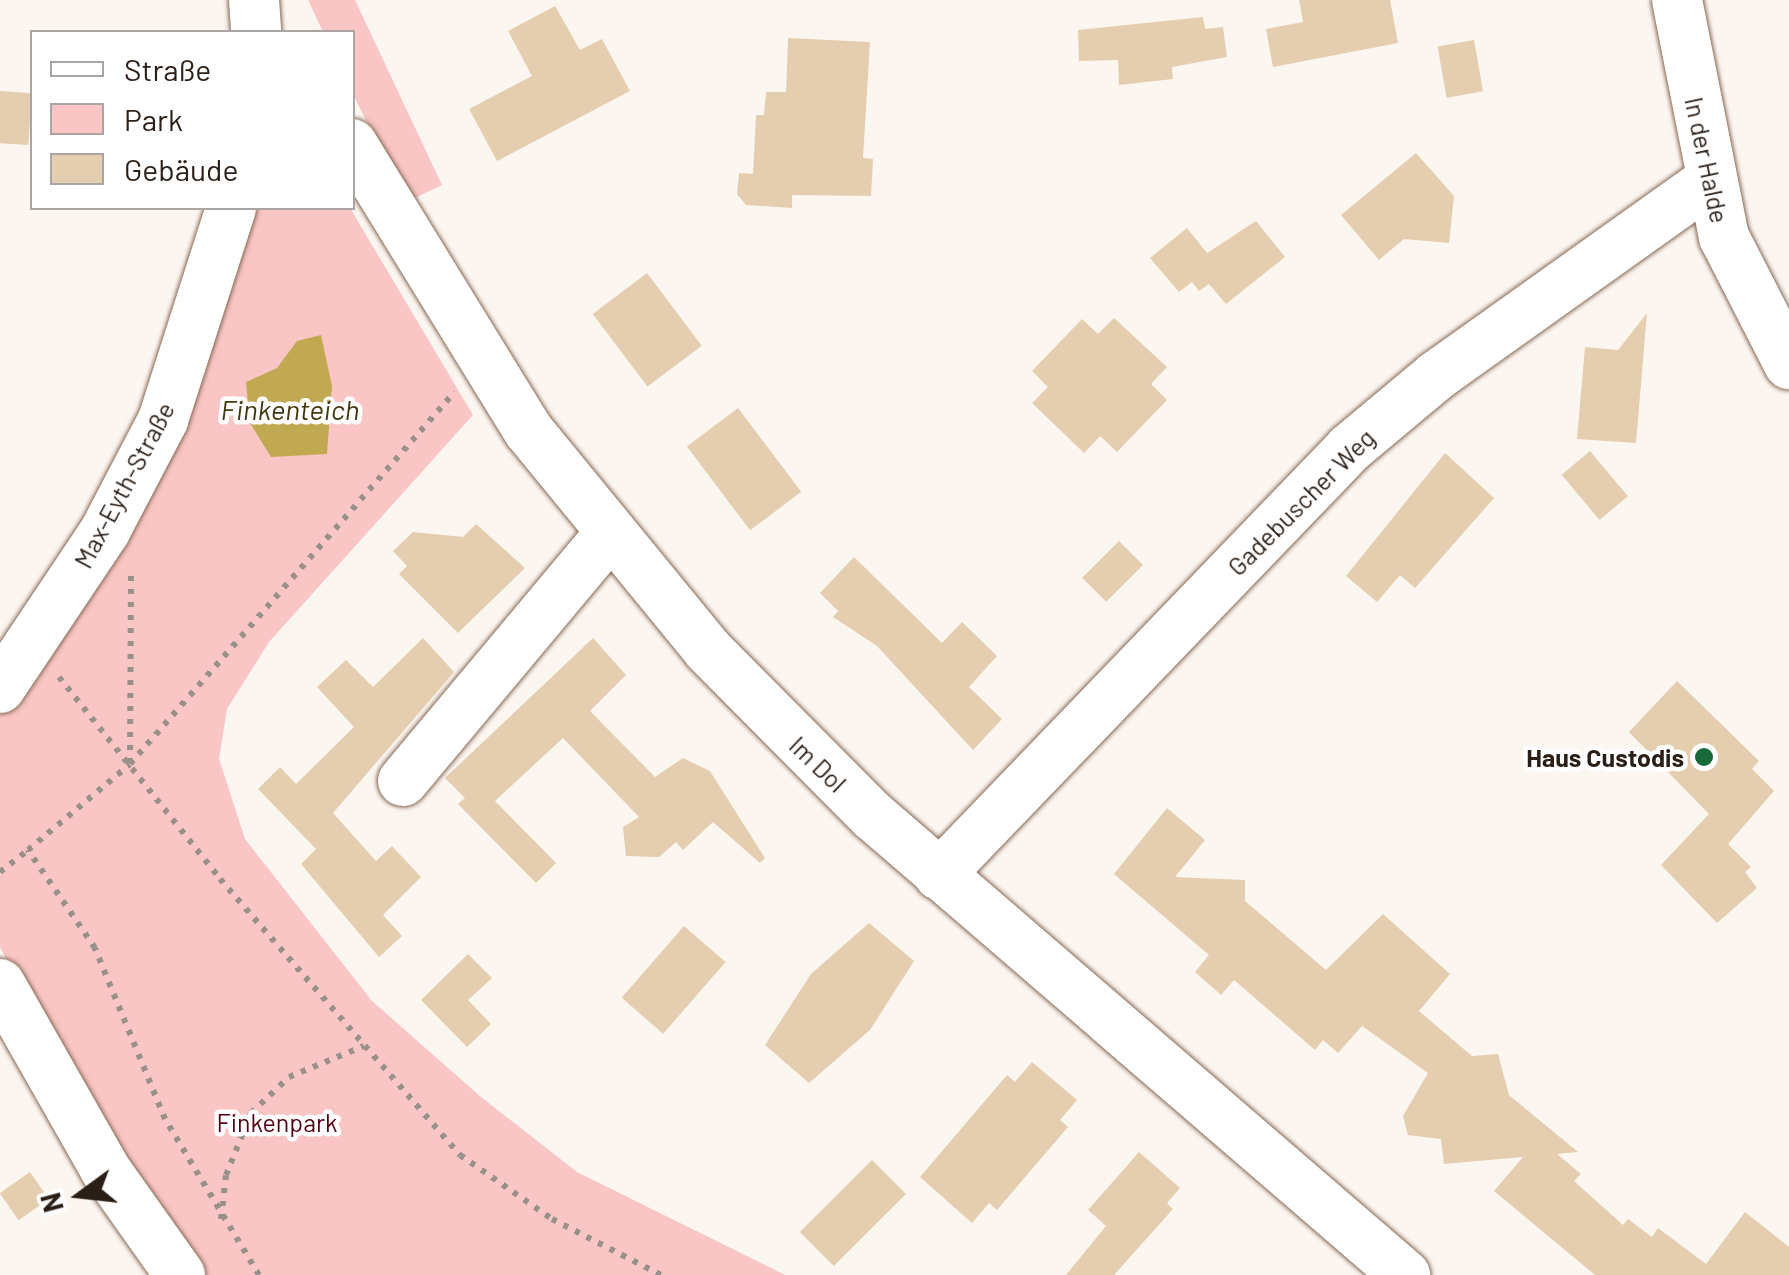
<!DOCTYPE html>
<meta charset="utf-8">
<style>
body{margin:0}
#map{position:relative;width:1789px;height:1275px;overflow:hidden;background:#fcf6f1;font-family:Barlow,sans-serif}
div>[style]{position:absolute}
.green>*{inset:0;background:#f9c5c5}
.water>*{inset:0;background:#c0a951}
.building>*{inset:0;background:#e4ceaf;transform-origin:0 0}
.path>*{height:6px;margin-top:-3px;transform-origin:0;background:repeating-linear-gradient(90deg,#99908a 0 5px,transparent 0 13px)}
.roads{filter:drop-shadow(0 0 2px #866954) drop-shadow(0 0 2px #866954)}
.minor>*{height:50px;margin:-25px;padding:0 25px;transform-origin:25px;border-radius:25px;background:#fff}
.dots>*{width:28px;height:28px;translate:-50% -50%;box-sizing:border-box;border:5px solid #fff;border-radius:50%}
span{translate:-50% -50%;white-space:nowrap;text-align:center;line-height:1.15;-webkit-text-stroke:9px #fff;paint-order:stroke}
.street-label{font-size:25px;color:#2a1e16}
.poi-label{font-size:25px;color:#2a1e16;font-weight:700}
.right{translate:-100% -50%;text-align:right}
.park-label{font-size:25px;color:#540012}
.water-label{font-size:28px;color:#433913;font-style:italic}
.legend{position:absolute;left:30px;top:30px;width:325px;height:180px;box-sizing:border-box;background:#fff;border:2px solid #aaa5a2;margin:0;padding:12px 18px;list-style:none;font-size:30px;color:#2a1e16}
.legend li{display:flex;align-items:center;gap:20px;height:50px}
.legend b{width:50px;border:2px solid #aaa5a2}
.north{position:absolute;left:30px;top:1145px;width:100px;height:100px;-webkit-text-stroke:8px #fff;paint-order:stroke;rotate:255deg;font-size:28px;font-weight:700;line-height:40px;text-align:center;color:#2a1e16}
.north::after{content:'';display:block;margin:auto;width:35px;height:45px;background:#2a1e16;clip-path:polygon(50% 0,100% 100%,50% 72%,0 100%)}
</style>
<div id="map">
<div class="green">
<div style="clip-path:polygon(308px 0,355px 0,442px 185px,406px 202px,353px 94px,352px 32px,323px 32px)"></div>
<div style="clip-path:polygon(251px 208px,350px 208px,473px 415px,269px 642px,227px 709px,219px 759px,245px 839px,372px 1001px,481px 1097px,577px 1172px,785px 1275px,203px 1275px,61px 1064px,0 947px,0 714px,41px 663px,212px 349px)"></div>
</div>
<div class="water">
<div style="clip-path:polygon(321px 335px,332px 386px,327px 454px,271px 457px,250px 423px,246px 382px,277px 368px,297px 341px)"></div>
</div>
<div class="building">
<div style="clip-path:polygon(1299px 0,1390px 0,1398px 43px,1273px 67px,1266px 29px,1303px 22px)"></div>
<div style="clip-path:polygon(555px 6px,580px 50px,602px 39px,630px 91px,497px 161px,469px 109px,532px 76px,508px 31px)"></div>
<div style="clip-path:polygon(1203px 17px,1205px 29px,1223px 27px,1227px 57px,1172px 67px,1173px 79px,1119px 85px,1118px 60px,1079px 61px,1078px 30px)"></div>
<div style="clip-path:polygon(788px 38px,870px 42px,863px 158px,873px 159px,871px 196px,792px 195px,792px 208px,746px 205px,737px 194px,739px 173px,753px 174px,756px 115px,764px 115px,766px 92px,786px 92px)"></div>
<div style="left:1474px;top:40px;width:52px;height:37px;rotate:80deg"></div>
<div style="left:0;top:91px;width:32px;height:52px;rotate:4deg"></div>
<div style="clip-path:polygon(1416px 153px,1454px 196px,1449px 243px,1404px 239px,1379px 260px,1341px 215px)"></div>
<div style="clip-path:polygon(1256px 221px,1285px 257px,1226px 304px,1209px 284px,1199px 291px,1192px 282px,1179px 292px,1150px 258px,1187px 228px,1207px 253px)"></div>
<div style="left:647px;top:273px;width:91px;height:68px;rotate:53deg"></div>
<div style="clip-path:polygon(1647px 313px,1636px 443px,1577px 439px,1585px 347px,1618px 350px)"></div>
<div style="clip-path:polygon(1114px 318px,1167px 367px,1151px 384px,1167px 400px,1117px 452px,1100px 436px,1084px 453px,1032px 403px,1048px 387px,1032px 371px,1082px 319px,1098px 334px)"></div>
<div style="left:738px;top:408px;width:105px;height:64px;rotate:53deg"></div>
<div style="left:1590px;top:451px;width:59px;height:37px;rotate:50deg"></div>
<div style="clip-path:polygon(1445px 453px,1494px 498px,1415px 588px,1400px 575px,1377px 602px,1346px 576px)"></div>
<div style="clip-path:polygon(476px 524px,525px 568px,458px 633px,399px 574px,407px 566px,393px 551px,413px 532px,463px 537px)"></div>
<div style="left:1119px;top:541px;width:34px;height:52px;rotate:45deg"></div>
<div style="clip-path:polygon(854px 557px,942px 643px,962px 622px,997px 656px,969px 687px,1002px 719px,973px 750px,877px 646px,833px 617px,838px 611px,820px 593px)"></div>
<div style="clip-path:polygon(423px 638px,454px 672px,333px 813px,376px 861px,392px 846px,421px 877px,383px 915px,402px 936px,379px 957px,301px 864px,316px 849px,258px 789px,280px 767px,296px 784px,354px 727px,317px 687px,346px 660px,373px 687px)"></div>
<div style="clip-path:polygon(593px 638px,626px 675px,590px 711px,655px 777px,683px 758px,710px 771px,765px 858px,760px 863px,713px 822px,683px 850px,676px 842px,659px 857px,626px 856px,623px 827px,639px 817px,563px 738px,495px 801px,556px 863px,536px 883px,458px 804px,465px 798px,445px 778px)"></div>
<div style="clip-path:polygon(1677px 681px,1759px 761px,1752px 769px,1774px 791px,1728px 844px,1751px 867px,1745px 872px,1757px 888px,1717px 923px,1661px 865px,1709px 814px,1629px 732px)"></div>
<div style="clip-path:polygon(1167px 808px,1205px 840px,1175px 877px,1245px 880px,1245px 901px,1326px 970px,1383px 914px,1450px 974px,1419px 1011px,1472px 1056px,1498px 1054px,1509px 1095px,1578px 1152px,1557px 1154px,1581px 1174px,1574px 1181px,1623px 1225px,1628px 1219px,1652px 1237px,1658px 1228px,1706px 1264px,1745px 1212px,1789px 1247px,1789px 1275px,1595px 1275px,1494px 1191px,1523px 1157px,1444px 1164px,1441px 1139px,1408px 1135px,1403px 1116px,1428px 1073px,1362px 1026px,1338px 1053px,1323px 1040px,1315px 1050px,1234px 980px,1221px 995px,1195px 972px,1209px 955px,1114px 874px)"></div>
<div style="clip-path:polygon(869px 923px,914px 961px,870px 1030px,809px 1083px,765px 1045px,811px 974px)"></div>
<div style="left:684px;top:926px;width:55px;height:95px;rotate:41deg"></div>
<div style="clip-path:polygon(468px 954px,492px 978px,468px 1000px,491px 1024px,467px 1047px,421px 1000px)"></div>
<div style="clip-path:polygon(1032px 1062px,1077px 1100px,1060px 1120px,1068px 1127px,997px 1210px,989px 1203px,972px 1223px,920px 1177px,1007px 1075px,1015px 1082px)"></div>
<div style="clip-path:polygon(1139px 1152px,1180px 1188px,1167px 1203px,1173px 1209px,1114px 1275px,1066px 1275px,1106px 1226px,1088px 1210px)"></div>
<div style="left:872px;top:1160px;width:48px;height:102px;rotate:45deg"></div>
<div style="left:30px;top:1172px;width:33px;height:37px;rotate:55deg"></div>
</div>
<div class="path">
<div style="left:59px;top:677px;width:258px;rotate:51.4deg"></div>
<div style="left:220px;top:879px;width:366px;rotate:49deg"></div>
<div style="left:460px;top:1155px;width:112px;rotate:34.8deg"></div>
<div style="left:552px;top:1219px;width:123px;rotate:27.2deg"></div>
<div style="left:130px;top:763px;width:187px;rotate:-89.7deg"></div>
<div style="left:0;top:872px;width:36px;rotate:-38deg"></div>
<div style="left:221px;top:1219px;width:44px;rotate:-83.5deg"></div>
<div style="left:226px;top:1175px;width:67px;rotate:-68deg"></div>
<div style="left:251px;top:1113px;width:52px;rotate:-43.5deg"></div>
<div style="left:289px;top:1077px;width:81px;rotate:-22.5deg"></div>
<div style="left:259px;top:1275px;width:182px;rotate:-121.1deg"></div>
<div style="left:165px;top:1119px;width:185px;rotate:-112.3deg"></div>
<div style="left:95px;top:948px;width:119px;rotate:-124.4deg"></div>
<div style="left:28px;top:850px;width:133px;rotate:-40.1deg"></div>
<div style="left:130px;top:764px;width:494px;rotate:-48.9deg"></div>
</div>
<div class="roads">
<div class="minor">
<div style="left:254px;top:0;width:32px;rotate:86deg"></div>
<div style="left:1677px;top:0;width:242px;rotate:78.8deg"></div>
<div style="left:1724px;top:237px;width:143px;rotate:62.9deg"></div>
<div style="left:352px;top:144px;width:336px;rotate:58.4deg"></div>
<div style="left:528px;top:430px;width:284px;rotate:50.7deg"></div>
<div style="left:708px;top:650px;width:234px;rotate:45.2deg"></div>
<div style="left:873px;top:816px;width:703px;rotate:40.79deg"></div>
<div style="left:0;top:688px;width:189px;rotate:-56.2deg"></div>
<div style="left:105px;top:531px;width:125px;rotate:-62.4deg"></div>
<div style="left:163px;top:420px;width:223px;rotate:-72.2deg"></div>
<div style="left:403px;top:781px;width:319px;rotate:-50.1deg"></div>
<div style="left:939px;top:875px;width:593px;rotate:-46.09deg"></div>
<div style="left:1350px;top:448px;width:112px;rotate:-39.9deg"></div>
<div style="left:1436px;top:376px;width:334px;rotate:-35.5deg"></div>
<div style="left:0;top:984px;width:213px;rotate:60.4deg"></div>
<div style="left:105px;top:1169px;width:130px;rotate:54.7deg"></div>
</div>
</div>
<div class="dots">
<div style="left:1704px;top:757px;background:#186a3b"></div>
</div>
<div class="street-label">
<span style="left:1707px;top:160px;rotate:78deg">In der Halde</span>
<span style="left:124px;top:485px;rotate:-62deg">Max-Eyth-Straße</span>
<span style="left:1301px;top:502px;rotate:-45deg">Gadebuscher Weg</span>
<span style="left:818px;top:764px;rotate:44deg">Im Dol</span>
</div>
<div class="poi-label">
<span class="right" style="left:1684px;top:757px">Haus Custodis</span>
</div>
<div class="park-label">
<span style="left:277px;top:1122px">Finkenpark</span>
</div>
<div class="water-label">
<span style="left:290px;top:409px">Finkenteich</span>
</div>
<ul class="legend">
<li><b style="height:12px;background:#fff"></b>Straße</li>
<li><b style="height:28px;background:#f9c5c5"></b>Park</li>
<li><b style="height:28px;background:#e4ceaf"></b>Gebäude</li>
</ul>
<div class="north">N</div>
</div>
